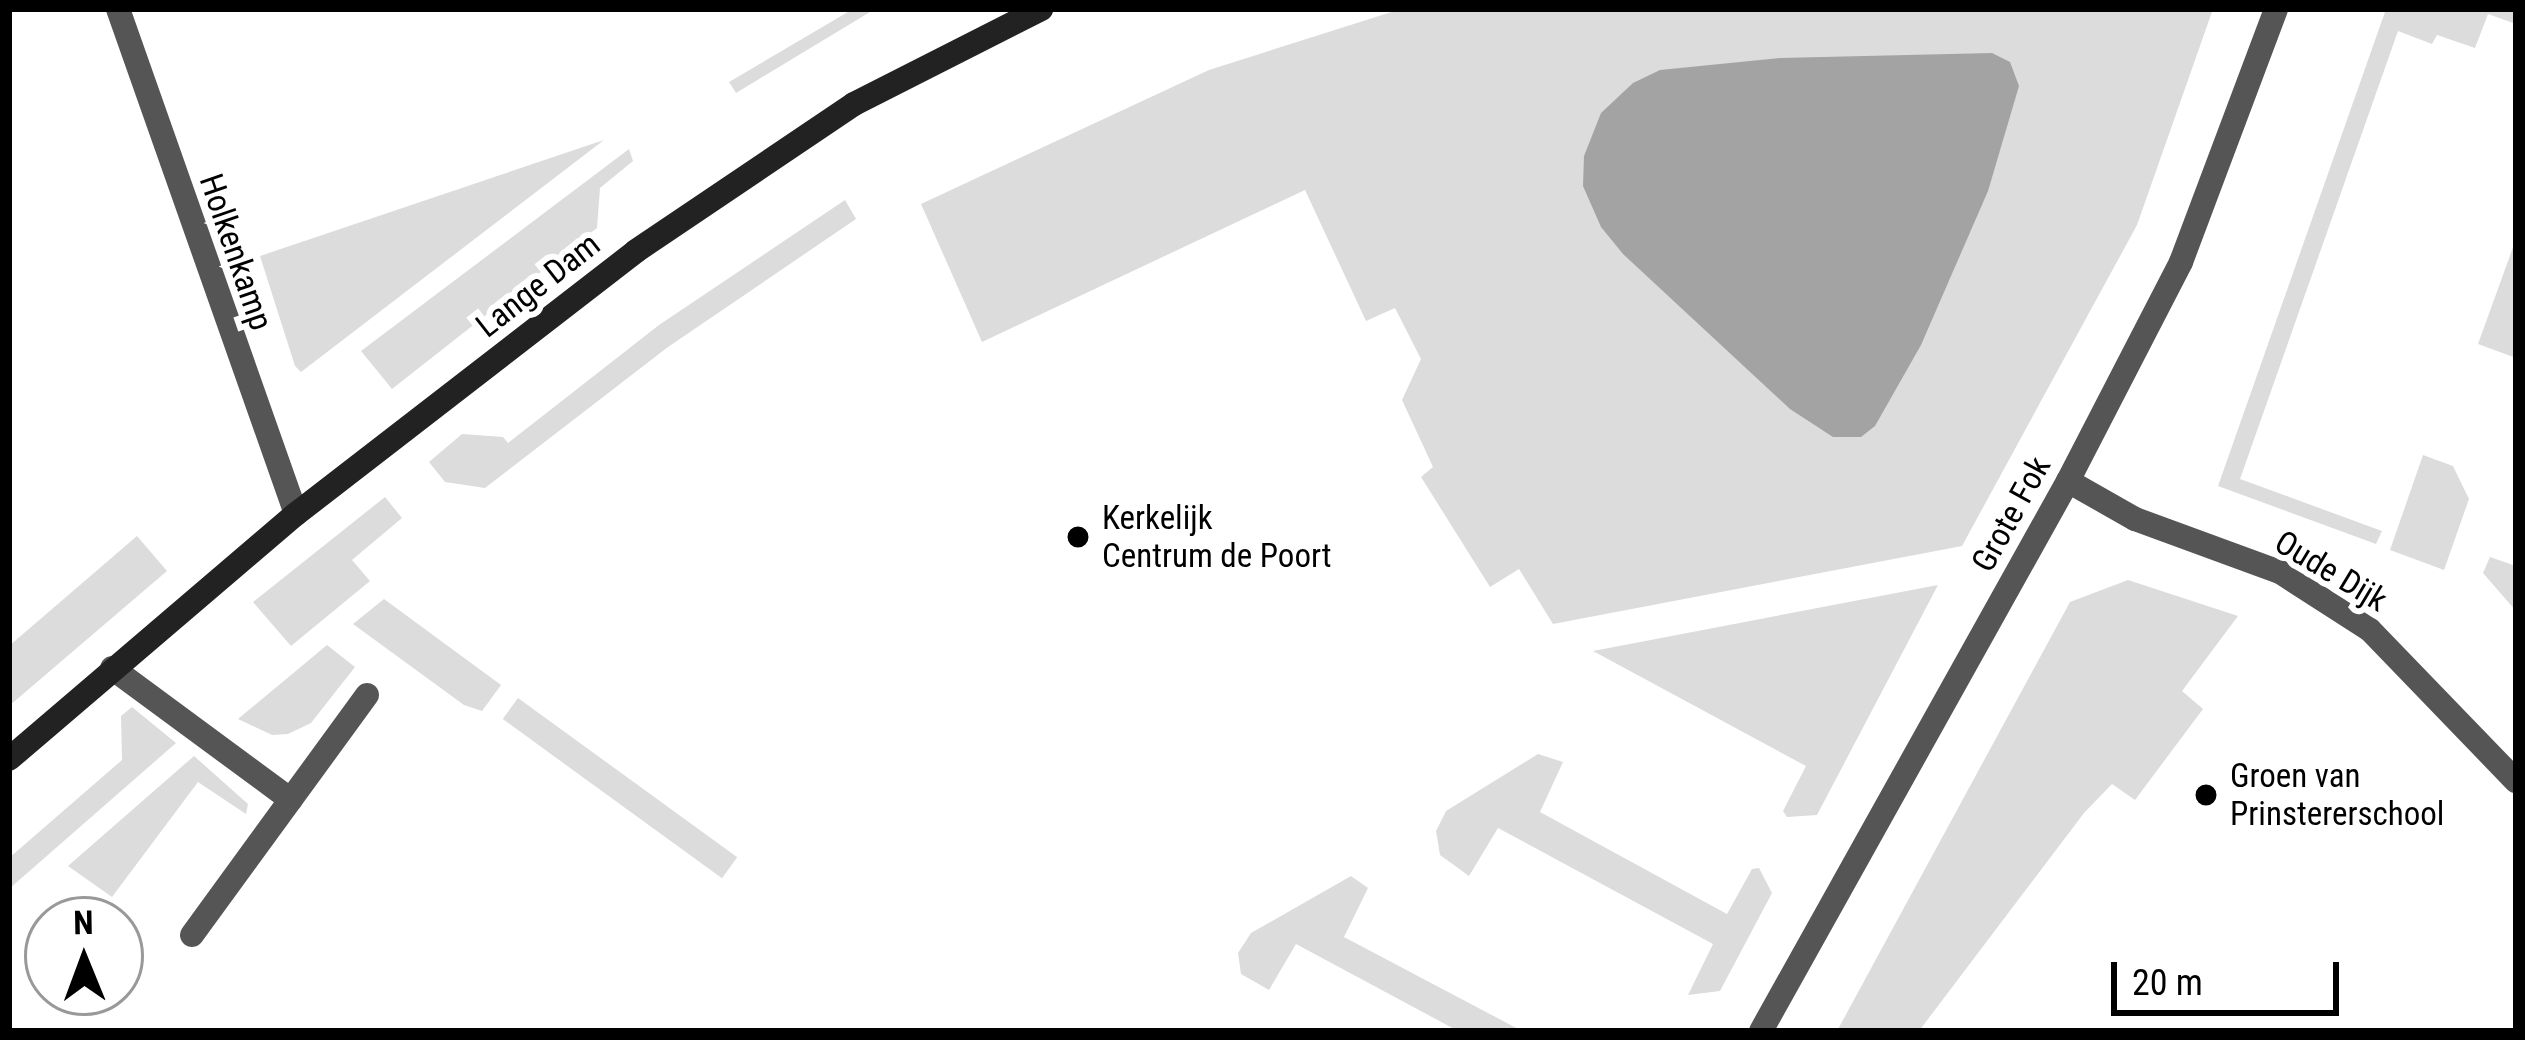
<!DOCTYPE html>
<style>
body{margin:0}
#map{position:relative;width:2525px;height:1040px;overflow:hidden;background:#fff;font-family:"Roboto Condensed",sans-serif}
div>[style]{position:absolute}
.green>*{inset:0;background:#dcdcdc;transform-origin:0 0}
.water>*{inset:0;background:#a3a3a3}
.street>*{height:24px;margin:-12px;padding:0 12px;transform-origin:12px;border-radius:12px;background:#555}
.secondary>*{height:24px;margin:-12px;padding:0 12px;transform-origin:12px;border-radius:12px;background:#222}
.dots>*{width:33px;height:33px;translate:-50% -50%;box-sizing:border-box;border:6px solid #fff;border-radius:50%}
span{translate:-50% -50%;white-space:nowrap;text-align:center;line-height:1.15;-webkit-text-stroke:12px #fff;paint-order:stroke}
.street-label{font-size:33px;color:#000}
.poi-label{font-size:33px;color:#000}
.left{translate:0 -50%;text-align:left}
.frame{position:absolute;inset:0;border:12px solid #000;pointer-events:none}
.north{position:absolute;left:24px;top:896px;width:120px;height:120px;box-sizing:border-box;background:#fff;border:3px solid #999;border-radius:50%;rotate:359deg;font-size:33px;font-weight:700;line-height:48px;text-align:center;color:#000}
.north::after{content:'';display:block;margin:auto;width:42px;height:54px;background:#000;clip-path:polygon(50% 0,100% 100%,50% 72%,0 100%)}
.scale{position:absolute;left:2111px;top:962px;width:228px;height:54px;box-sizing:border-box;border:6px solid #000;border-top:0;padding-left:15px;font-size:36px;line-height:42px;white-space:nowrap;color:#000;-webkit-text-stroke:9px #fff;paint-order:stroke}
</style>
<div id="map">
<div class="green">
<div style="clip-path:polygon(853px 9px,875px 9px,736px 93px,729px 82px)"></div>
<div style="clip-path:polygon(1401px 9px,2213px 9px,2137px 225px,1962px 546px,1553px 624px,1519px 569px,1490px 587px,1421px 477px,1433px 467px,1402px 400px,1421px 359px,1395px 308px,1366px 321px,1305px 190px,982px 342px,921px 204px,1209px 70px)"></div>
<div style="clip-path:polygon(2386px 9px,2516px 9px,2516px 24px,2488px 14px,2475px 48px,2437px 35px,2432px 44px,2398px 31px,2240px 479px,2382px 531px,2376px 544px,2218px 486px)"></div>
<div style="clip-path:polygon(604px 140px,301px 372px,295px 366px,260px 256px)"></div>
<div style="clip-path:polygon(629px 149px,633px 161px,600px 188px,597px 228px,392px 389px,361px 351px)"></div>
<div style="clip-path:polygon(845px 200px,856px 219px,668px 347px,485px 488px,445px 482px,429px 462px,462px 434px,503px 437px,508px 443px,659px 325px)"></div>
<div style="clip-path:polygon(2516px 239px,2516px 358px,2478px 344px)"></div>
<div style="clip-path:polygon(2423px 455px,2453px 466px,2469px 499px,2444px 570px,2390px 550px)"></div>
<div style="clip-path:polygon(385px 497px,402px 518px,352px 560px,370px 581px,291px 646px,253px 602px)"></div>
<div style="clip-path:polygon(137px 536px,167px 571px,9px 706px,9px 646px)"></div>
<div style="clip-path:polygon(2490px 557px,2516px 566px,2516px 611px,2483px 573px)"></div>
<div style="clip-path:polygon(2128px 580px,2238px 616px,2182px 691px,2203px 709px,2135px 800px,2112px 784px,2084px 813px,1919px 1031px,1837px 1031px,2070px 602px)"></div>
<div style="clip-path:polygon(1938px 585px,1817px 815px,1787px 817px,1783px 811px,1806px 766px,1593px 651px)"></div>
<div style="clip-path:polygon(384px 599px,501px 685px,482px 711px,464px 705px,353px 624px)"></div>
<div style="clip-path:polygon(327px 645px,355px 667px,311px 723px,288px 734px,272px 735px,238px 719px)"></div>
<div style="left:518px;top:698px;width:271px;height:26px;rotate:36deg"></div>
<div style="clip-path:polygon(132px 707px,176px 743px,9px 889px,9px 858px,122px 760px,121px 716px)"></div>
<div style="clip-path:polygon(1538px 754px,1563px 762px,1540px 812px,1727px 914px,1752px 869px,1759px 868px,1772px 893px,1720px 991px,1688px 995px,1713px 944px,1498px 828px,1469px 876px,1440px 855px,1436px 831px,1446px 811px)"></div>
<div style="clip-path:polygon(194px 756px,248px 804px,246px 814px,198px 782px,112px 897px,68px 866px)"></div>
<div style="clip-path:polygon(1351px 876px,1368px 888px,1344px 937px,1522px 1031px,1458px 1031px,1296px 944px,1269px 990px,1241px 974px,1238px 953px,1251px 933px)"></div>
</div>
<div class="water">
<div style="clip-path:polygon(1992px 53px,2010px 62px,2019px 86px,1988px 191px,1921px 345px,1875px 426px,1861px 437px,1833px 437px,1790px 409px,1623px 254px,1601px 227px,1583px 186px,1584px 156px,1601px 113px,1633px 83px,1660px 70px,1780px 58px)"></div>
</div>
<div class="street">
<div style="left:118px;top:9px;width:535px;rotate:70.58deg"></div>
<div style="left:2068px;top:481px;width:77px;rotate:29.6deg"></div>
<div style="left:2135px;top:519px;width:154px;rotate:20.1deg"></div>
<div style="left:2280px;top:572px;width:107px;rotate:32.8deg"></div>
<div style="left:2370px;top:630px;width:210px;rotate:46deg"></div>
<div style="left:112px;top:668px;width:222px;rotate:36.4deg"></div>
<div style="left:192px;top:935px;width:297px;rotate:-53.9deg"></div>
<div style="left:1761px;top:1031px;width:630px;rotate:-60.83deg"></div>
<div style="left:2068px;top:481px;width:246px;rotate:-62.7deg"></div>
<div style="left:2181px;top:262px;width:270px;rotate:-69.4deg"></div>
</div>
<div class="secondary">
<div style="left:9px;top:759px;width:377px;rotate:-40.5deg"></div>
<div style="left:296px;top:514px;width:430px;rotate:-37.7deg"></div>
<div style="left:636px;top:251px;width:263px;rotate:-34deg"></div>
<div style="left:854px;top:104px;width:210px;rotate:-26.9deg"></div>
</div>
<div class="dots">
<div style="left:1078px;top:537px;background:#000"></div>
<div style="left:2206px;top:795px;background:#000"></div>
</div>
<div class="street-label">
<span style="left:236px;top:252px;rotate:71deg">Holkenkamp</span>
<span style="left:538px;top:285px;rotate:-38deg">Lange Dam</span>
<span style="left:2011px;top:514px;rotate:-61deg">Grote Fok</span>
<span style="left:2331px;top:571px;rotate:31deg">Oude Dijk</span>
</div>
<div class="poi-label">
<span class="left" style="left:1102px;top:537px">Kerkelijk<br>Centrum de Poort</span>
<span class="left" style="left:2230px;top:795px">Groen van<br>Prinstererschool</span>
</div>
<div class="frame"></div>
<div class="north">N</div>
<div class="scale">20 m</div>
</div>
